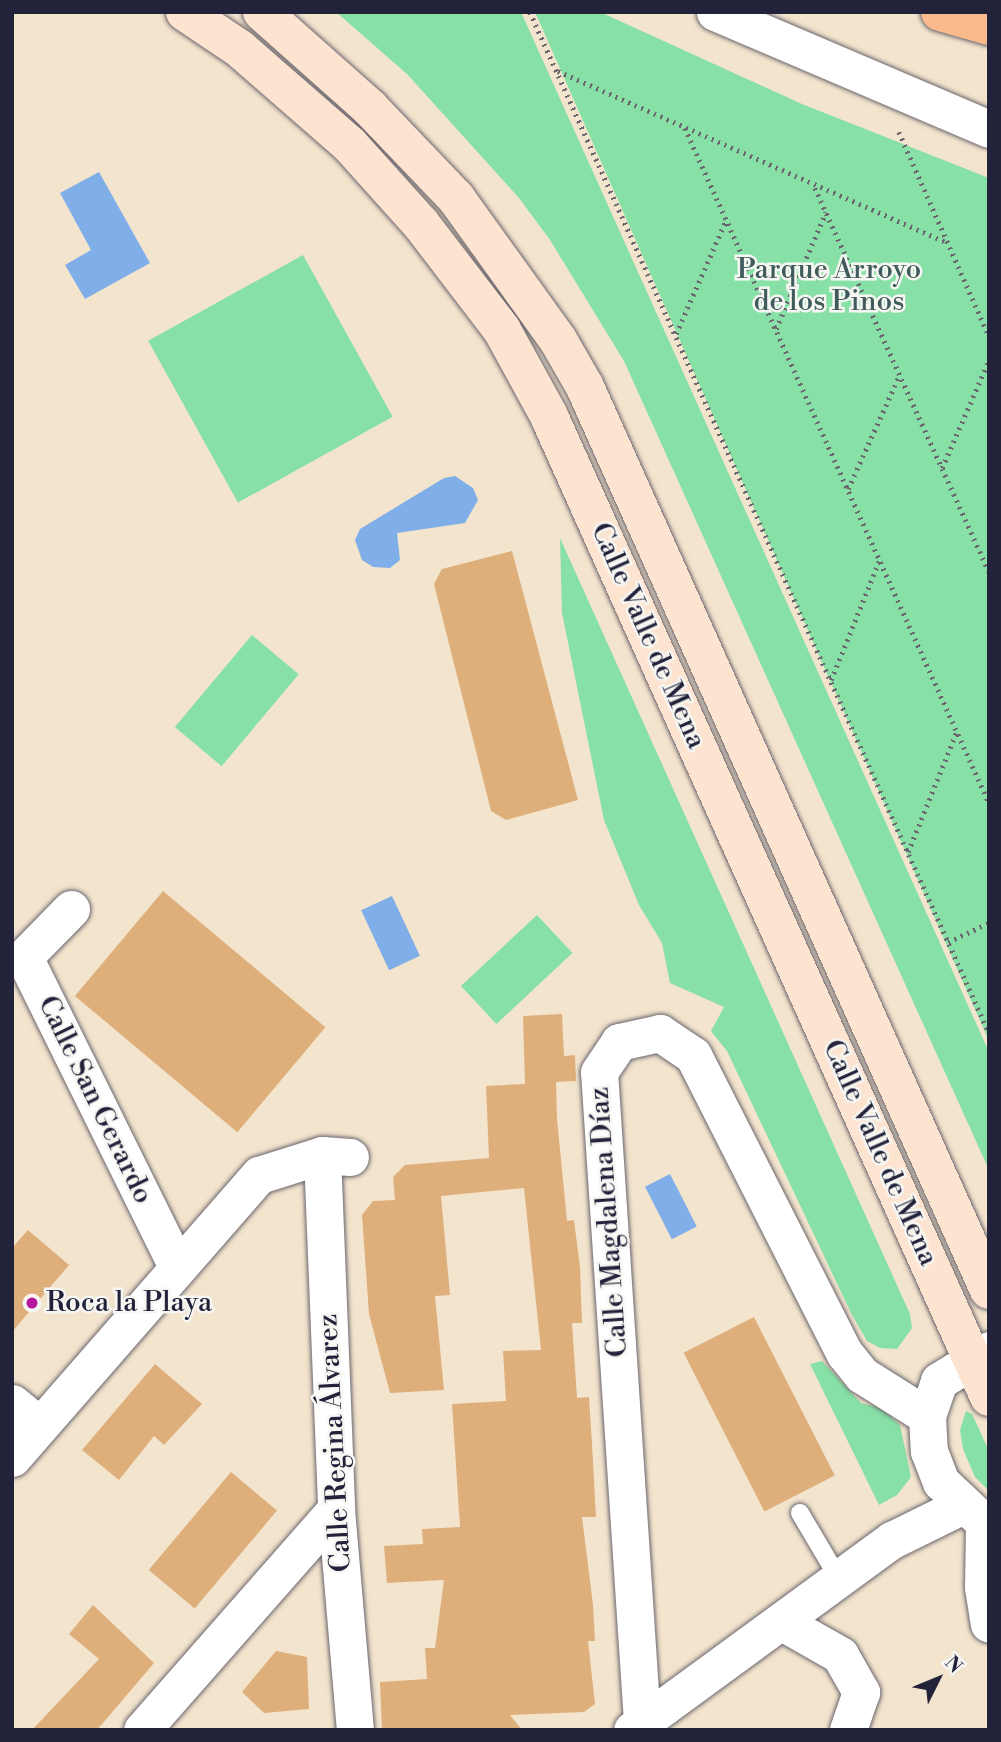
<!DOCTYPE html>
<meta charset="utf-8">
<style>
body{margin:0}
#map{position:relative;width:1001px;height:1742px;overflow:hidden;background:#f3e4cd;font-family:"Libre Bodoni",serif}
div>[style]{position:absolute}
.green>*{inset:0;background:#87e1a6;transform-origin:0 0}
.water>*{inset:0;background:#7faee9;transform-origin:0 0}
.building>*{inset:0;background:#deaf7b;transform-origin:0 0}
.path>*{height:4.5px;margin-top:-2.25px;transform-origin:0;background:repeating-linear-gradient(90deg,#6b666e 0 2px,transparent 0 7px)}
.roads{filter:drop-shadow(0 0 2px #6b666e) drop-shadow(0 0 2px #6b666e)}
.lane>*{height:18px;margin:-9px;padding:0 9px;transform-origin:9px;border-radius:9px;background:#fff}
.street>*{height:37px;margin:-18.5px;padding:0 18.5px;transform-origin:18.5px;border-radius:18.5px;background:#fff}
.secondary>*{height:38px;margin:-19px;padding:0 19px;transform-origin:19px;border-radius:19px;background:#fde4d1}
.highway>*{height:38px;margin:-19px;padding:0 19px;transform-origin:19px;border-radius:19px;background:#fabb8c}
.dots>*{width:19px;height:19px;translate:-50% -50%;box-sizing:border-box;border:4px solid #f6f6f2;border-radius:50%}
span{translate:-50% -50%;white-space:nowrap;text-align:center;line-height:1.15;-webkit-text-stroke:5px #f6f6f2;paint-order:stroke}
.park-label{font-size:28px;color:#405b5b}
.street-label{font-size:28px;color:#22223b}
.poi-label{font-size:28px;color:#22223b}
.left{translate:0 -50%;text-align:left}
.frame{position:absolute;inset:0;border:14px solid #22223b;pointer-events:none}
.north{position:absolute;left:903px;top:1644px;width:70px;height:70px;-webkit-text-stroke:5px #f6f6f2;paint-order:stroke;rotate:47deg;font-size:19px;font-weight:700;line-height:28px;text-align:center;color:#22223b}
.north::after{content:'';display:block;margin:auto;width:24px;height:32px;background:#22223b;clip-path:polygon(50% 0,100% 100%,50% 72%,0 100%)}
</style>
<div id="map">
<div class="green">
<div style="clip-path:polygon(336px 12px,521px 12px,989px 1052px,989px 1170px,624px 361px,550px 240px,519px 198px,407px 74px)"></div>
<div style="clip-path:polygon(535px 12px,600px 12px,802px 104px,989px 178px,989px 1041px)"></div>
<div style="left:303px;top:255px;width:185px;height:177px;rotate:61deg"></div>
<div style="clip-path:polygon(560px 538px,910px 1314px,912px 1328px,897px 1349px,880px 1348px,867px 1341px,851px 1313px,727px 1051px,711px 1031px,724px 1007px,670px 983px,662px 943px,639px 905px,604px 820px,562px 613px)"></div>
<div style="left:252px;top:635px;width:61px;height:120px;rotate:40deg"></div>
<div style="left:537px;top:915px;width:52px;height:104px;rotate:47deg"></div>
<div style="clip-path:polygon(822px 1361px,861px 1403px,881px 1408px,900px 1425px,911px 1477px,897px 1495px,879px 1505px,810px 1364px)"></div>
<div style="clip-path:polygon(966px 1411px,972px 1414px,989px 1451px,989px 1491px,975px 1477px,963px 1449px,960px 1430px)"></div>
</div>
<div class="water">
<div style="clip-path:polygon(99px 172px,150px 263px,85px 299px,65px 265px,91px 250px,60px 193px)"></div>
<div style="clip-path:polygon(455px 476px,473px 488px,478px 500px,465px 523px,397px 533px,400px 560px,390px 568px,373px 567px,362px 560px,355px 540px,360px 529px,444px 478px)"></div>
<div style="left:392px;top:896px;width:66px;height:34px;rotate:65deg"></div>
<div style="left:670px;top:1174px;width:59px;height:28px;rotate:63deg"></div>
</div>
<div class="building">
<div style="clip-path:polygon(512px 551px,578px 800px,506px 820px,491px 811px,434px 584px,442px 569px)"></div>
<div style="left:163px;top:891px;width:212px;height:137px;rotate:40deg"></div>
<div style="clip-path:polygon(562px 1014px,564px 1056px,575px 1055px,576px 1081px,556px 1082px,557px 1119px,567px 1221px,574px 1220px,580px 1267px,582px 1323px,572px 1323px,577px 1398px,589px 1397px,592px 1444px,596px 1517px,582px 1517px,593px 1605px,595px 1641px,588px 1641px,595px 1704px,584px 1712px,510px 1715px,522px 1730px,382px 1730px,380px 1682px,427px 1679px,425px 1648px,435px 1648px,444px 1580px,387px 1583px,384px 1546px,423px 1544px,422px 1529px,460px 1527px,452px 1404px,506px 1401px,503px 1351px,541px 1350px,524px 1188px,441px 1196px,450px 1295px,435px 1296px,444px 1390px,390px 1393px,369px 1314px,362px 1215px,373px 1201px,395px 1200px,393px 1177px,405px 1165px,489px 1158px,486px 1086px,525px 1084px,523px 1016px)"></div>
<div style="clip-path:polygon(28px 1230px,69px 1265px,12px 1332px,12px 1248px)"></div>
<div style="left:754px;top:1317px;width:178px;height:79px;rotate:63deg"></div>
<div style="clip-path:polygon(155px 1364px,202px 1404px,164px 1445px,154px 1436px,119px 1480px,82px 1450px)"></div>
<div style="left:231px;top:1472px;width:60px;height:128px;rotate:40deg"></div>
<div style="clip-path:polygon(93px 1605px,154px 1663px,97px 1730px,32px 1730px,99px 1659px,69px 1634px)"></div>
<div style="clip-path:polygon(276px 1651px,307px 1657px,309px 1709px,264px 1713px,242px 1692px)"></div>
</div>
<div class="path">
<div style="left:530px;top:12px;width:1119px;rotate:65.79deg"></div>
<div style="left:558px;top:71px;width:424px;rotate:23.8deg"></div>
<div style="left:685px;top:128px;width:740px;rotate:65.75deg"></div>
<div style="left:899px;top:132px;width:223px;rotate:66.2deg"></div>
<div style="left:815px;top:188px;width:422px;rotate:65.6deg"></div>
<div style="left:776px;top:329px;width:127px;rotate:-66.9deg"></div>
<div style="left:676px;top:334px;width:124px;rotate:-66.3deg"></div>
<div style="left:942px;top:468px;width:118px;rotate:-66.5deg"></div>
<div style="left:848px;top:489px;width:124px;rotate:-65.7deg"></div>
<div style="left:831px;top:680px;width:128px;rotate:-68deg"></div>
<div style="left:908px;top:852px;width:131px;rotate:-68deg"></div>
<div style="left:948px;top:942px;width:45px;rotate:-24.9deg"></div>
</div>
<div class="roads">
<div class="lane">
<div style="left:800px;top:1513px;width:77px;rotate:59.4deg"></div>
</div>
<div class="street">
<div style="left:715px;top:12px;width:298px;rotate:23.1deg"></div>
<div style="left:71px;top:909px;width:67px;rotate:134.4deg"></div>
<div style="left:24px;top:957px;width:345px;rotate:63.7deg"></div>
<div style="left:322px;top:1155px;width:354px;rotate:87.7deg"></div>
<div style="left:336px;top:1509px;width:222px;rotate:85.1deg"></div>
<div style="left:989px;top:1350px;width:59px;rotate:148.2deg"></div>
<div style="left:939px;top:1381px;width:37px;rotate:109deg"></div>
<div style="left:927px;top:1416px;width:35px;rotate:87deg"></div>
<div style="left:929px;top:1451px;width:33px;rotate:69deg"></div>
<div style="left:941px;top:1482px;width:66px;rotate:43.2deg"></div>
<div style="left:12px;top:1403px;width:35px;rotate:39deg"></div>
<div style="left:12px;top:1458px;width:376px;rotate:-48.9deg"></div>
<div style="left:259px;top:1175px;width:66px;rotate:-17.6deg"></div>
<div style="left:322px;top:1155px;width:28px;rotate:4deg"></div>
<div style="left:984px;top:1525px;width:62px;rotate:90.9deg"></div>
<div style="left:983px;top:1587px;width:37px;rotate:81deg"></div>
<div style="left:782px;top:1622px;width:67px;rotate:29.6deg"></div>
<div style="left:840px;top:1655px;width:43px;rotate:60.4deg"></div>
<div style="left:861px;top:1692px;width:40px;rotate:108.9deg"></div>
<div style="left:642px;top:1722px;width:651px;rotate:-93.78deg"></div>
<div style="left:599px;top:1072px;width:36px;rotate:-56deg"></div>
<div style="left:619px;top:1042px;width:42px;rotate:-12.4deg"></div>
<div style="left:660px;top:1033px;width:40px;rotate:34deg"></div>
<div style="left:693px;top:1055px;width:335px;rotate:63.1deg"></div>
<div style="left:845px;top:1354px;width:27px;rotate:51deg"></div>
<div style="left:862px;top:1375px;width:77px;rotate:32.2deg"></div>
<div style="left:142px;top:1730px;width:294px;rotate:-48.7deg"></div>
<div style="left:632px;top:1730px;width:322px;rotate:-36.2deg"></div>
<div style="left:892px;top:1540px;width:77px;rotate:-26.2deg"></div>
</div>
<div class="secondary">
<div style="left:185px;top:12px;width:66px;rotate:33.9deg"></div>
<div style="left:240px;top:49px;width:146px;rotate:41.1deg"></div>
<div style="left:350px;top:145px;width:106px;rotate:48.1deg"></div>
<div style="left:421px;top:224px;width:133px;rotate:52.6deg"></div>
<div style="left:502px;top:330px;width:98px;rotate:61.3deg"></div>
<div style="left:549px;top:416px;width:1075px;rotate:65.84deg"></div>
<div style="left:262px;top:12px;width:144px;rotate:41.6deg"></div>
<div style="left:370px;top:108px;width:124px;rotate:46.3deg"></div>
<div style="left:456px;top:198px;width:175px;rotate:54.3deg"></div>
<div style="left:558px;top:340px;width:54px;rotate:60.1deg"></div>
<div style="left:585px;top:387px;width:989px;rotate:65.9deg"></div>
</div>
<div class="highway">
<div style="left:940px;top:12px;width:51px;rotate:15.9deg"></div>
</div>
</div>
<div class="dots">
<div style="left:32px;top:1303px;background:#b5179e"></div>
</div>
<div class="park-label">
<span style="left:829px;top:286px">Parque Arroyo<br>de los Pinos</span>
</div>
<div class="street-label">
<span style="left:648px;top:636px;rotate:66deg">Calle Valle de Mena</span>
<span style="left:95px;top:1100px;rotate:64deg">Calle San Gerardo</span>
<span style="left:880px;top:1153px;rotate:66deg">Calle Valle de Mena</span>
<span style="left:609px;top:1222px;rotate:-94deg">Calle Magdalena Díaz</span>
<span style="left:335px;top:1443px;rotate:-93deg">Calle Regina Álvarez</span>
</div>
<div class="poi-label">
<span class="left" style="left:46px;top:1303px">Roca la Playa</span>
</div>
<div class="frame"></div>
<div class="north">N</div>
</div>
